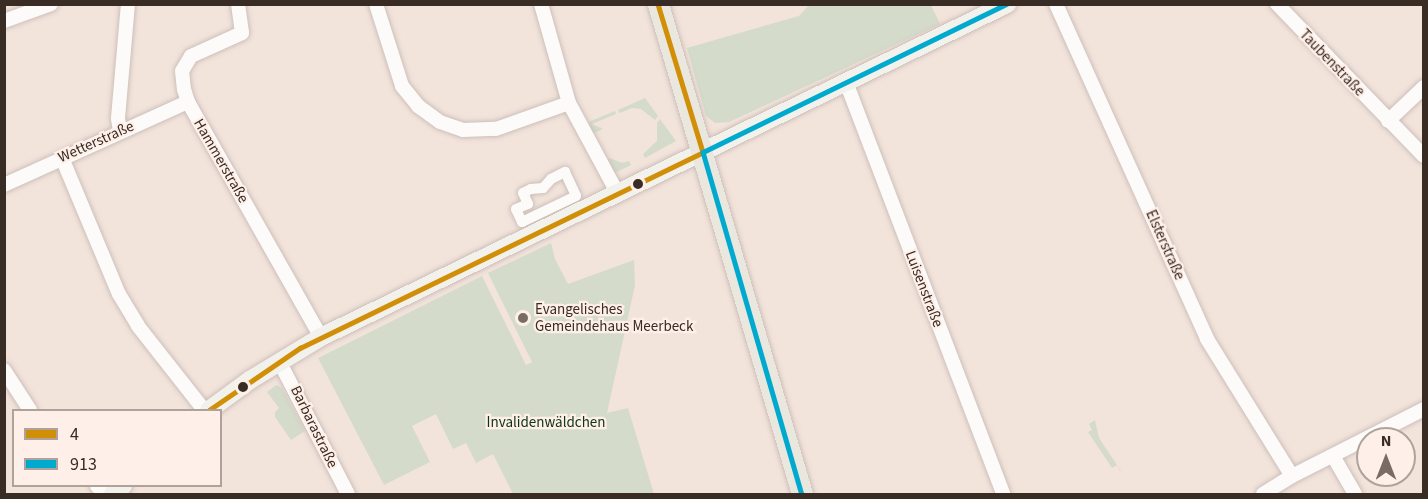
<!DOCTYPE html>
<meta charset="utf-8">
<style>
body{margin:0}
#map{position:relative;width:1428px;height:499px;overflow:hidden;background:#f2e3db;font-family:"Source Sans 3",sans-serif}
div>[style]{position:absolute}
.green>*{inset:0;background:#d4dbca}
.roads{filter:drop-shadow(0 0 2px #cdc0ba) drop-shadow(0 0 2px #cdc0ba)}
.pedestrian>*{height:10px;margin:-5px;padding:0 5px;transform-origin:5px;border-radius:5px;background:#fdfbfa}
.minor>*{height:14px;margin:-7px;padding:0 7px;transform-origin:7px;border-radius:7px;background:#fdfbfa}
.secondary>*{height:18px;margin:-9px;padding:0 9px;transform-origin:9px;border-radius:9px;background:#f3f1ec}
.primary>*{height:21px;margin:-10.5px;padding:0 10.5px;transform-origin:10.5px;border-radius:10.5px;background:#eae7de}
.bus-1>*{height:4.5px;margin:-2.25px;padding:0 2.25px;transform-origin:2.25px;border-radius:2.25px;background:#d18e07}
.bus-2>*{height:4.5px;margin:-2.25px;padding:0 2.25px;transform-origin:2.25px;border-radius:2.25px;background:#00a9ce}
.dots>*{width:16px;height:16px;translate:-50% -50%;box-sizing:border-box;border:3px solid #fef0e9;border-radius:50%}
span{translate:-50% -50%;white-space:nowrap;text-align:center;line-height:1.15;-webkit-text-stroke:4.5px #fef0e9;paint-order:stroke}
.street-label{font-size:15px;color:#382c25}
.poi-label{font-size:15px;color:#382c25}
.left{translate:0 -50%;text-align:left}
.park-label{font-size:15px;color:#0d3413}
.frame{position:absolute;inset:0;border:6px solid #382c25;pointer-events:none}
.legend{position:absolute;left:12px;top:409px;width:210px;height:78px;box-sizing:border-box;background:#fef0e9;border:2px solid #afa29b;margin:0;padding:8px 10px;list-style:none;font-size:18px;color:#382c25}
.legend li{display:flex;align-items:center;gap:12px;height:30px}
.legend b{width:30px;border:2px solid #afa29b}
.north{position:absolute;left:1356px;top:427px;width:60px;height:60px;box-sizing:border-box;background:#fef0e9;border:2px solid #afa29b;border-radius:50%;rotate:0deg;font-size:16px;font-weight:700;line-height:24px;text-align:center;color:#382c25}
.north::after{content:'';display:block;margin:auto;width:21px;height:27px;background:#796c65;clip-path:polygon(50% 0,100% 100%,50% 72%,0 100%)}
</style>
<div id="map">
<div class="green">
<div style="clip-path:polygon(809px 5px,931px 5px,940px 24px,729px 122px,715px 123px,706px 116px,687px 48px,799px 16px)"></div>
<div style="clip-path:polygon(645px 98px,658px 116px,655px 120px,641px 109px,632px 108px,620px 113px,618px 110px)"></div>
<div style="clip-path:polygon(615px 111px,616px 114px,592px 124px,603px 129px,592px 134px,586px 123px)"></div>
<div style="clip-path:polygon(660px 119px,676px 141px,645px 158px,643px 154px,657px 141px,657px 123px)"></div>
<div style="clip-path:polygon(610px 158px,622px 163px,629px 161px,631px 165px,612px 174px,605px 161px)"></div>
<div style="clip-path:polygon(551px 243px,555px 259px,568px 284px,634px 260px,635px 285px,607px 413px,628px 408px,654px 494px,513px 494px,493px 454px,476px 463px,466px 443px,453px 449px,436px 414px,412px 426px,430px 462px,384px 485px,318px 358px,482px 276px,526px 365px,532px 362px,488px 273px)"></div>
<div style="clip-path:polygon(276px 385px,282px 388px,305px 431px,291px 440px,275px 417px,275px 412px,279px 408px,267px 392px)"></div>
<div style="clip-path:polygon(1095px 420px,1099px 438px,1121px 471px,1120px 471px,1117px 465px,1112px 468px,1088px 432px,1092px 430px,1089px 424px)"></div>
</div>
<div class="roads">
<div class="pedestrian">
<div style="left:565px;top:172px;width:26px;rotate:65deg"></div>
<div style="left:576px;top:196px;width:60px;rotate:154.3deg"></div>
<div style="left:522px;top:222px;width:14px;rotate:-115deg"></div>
<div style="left:516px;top:209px;width:13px;rotate:-23deg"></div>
<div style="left:528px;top:204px;width:12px;rotate:-114deg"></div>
<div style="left:523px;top:193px;width:9px;rotate:-27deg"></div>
<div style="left:531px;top:189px;width:12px;rotate:-5deg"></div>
<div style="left:543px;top:188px;width:12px;rotate:-48deg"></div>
<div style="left:551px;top:179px;width:16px;rotate:-27deg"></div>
</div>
<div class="minor">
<div style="left:238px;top:4px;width:29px;rotate:82deg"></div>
<div style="left:242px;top:33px;width:56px;rotate:155.7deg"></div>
<div style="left:191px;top:56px;width:17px;rotate:121deg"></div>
<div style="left:182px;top:71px;width:18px;rotate:84deg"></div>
<div style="left:184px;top:89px;width:14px;rotate:73deg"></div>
<div style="left:188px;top:102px;width:270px;rotate:60.5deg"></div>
<div style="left:376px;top:4px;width:86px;rotate:72.4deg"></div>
<div style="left:402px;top:86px;width:26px;rotate:51deg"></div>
<div style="left:418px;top:106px;width:27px;rotate:36deg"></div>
<div style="left:440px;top:122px;width:24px;rotate:19deg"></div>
<div style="left:463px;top:130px;width:33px;rotate:-2deg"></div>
<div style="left:496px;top:129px;width:77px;rotate:-19.6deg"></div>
<div style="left:541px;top:4px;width:103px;rotate:74.2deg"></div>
<div style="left:569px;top:103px;width:103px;rotate:61.7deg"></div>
<div style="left:1056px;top:4px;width:367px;rotate:65.7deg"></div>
<div style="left:1207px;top:339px;width:161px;rotate:58.2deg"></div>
<div style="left:1277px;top:4px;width:211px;rotate:46deg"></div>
<div style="left:4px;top:21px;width:50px;rotate:-19.9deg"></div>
<div style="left:846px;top:82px;width:441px;rotate:69.1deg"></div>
<div style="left:1388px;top:121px;width:50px;rotate:-43.4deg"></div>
<div style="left:120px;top:131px;width:13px;rotate:-99deg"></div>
<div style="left:118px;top:118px;width:114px;rotate:-85deg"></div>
<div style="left:62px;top:158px;width:147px;rotate:67.3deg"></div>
<div style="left:119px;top:294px;width:37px;rotate:59deg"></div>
<div style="left:138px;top:326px;width:107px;rotate:51.8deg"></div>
<div style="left:4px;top:185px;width:202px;rotate:-24.3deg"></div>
<div style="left:279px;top:361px;width:150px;rotate:62.6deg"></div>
<div style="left:4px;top:370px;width:48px;rotate:57deg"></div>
<div style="left:1333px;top:456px;width:44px;rotate:59.9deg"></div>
<div style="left:97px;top:486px;width:11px;rotate:45deg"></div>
<div style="left:1263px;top:494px;width:34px;rotate:-32deg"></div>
<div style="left:1292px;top:476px;width:148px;rotate:-26.9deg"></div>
</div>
<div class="secondary">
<div style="left:209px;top:410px;width:51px;rotate:-36.2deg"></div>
<div style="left:250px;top:380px;width:83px;rotate:-31.2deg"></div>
<div style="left:321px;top:337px;width:763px;rotate:-25.89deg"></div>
<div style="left:113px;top:494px;width:13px;rotate:-39deg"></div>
</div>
<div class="primary">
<div style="left:658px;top:4px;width:511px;rotate:73.62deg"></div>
</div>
</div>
<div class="bus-1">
<div style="left:658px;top:4px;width:155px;rotate:73.1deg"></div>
<div style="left:209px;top:410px;width:110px;rotate:-34.3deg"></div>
<div style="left:300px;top:348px;width:448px;rotate:-25.9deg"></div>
</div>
<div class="bus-2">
<div style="left:703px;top:152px;width:356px;rotate:73.9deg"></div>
<div style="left:703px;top:152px;width:337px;rotate:-26deg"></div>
</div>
<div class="dots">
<div style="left:638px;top:184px;background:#382c25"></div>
<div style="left:523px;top:318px;background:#796c65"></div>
<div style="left:243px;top:387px;background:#382c25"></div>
</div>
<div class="street-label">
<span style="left:1332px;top:63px;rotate:46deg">Taubenstraße</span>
<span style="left:96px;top:142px;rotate:-24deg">Wetterstraße</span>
<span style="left:221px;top:161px;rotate:60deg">Hammerstraße</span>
<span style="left:1165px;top:245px;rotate:66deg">Elsterstraße</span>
<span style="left:924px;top:289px;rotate:69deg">Luisenstraße</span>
<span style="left:314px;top:427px;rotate:64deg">Barbarastraße</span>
</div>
<div class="poi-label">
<span class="left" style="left:535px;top:318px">Evangelisches<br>Gemeindehaus Meerbeck</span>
</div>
<div class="park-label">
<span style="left:546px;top:423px">Invalidenwäldchen</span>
</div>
<div class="frame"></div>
<ul class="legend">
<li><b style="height:8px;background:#d18e07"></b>4</li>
<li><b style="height:8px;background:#00a9ce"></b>913</li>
</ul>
<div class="north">N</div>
</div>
